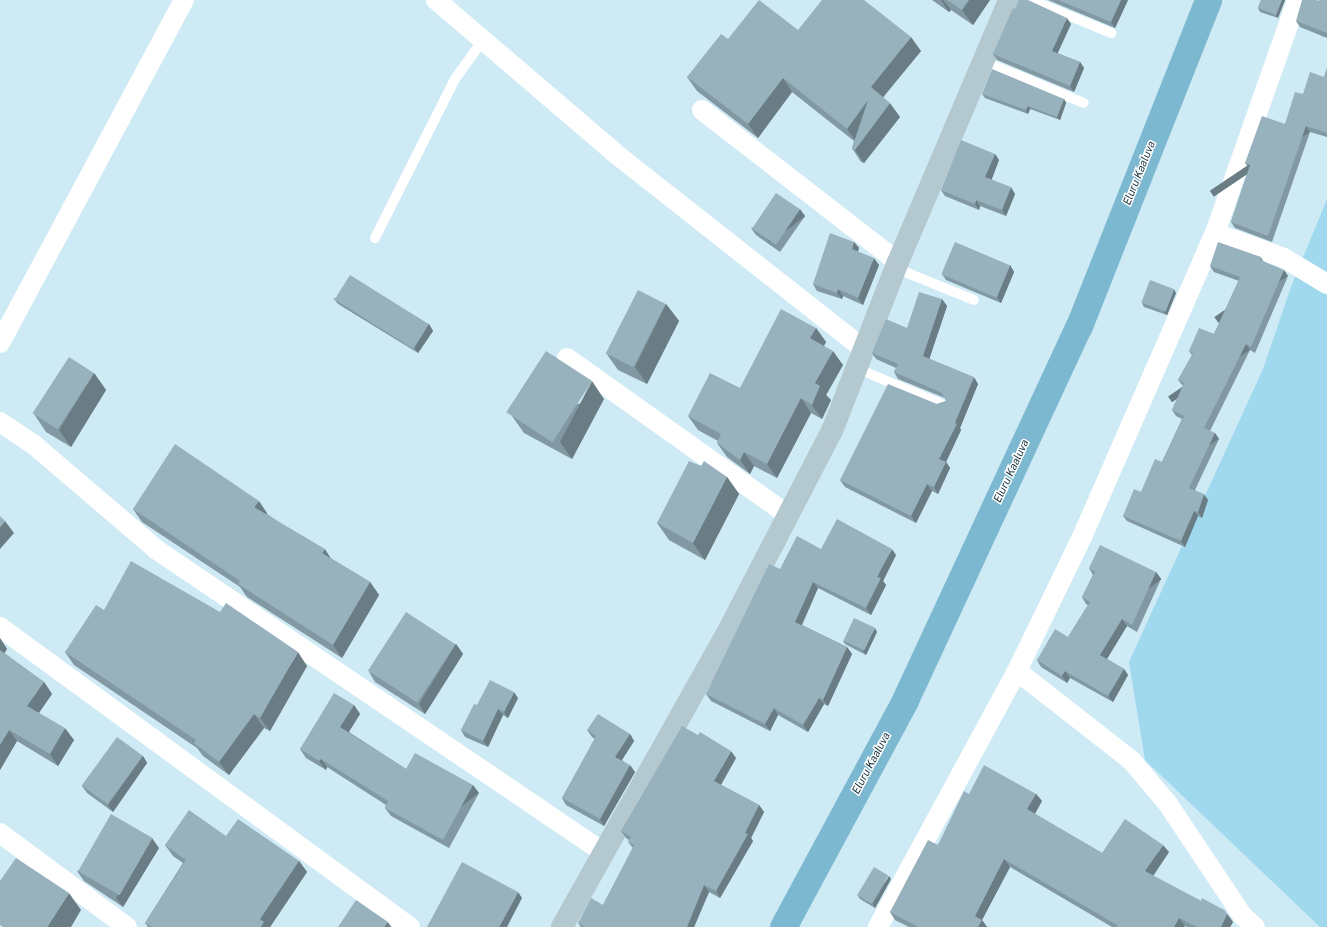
<!DOCTYPE html>
<style>
body{margin:0}
#map{position:relative;width:1327px;height:927px;overflow:hidden;background:#cdeaf5;font-family:"Public Sans",sans-serif}
div>[style]{position:absolute}
.green>*{inset:0;background:#a0d8ee}
.canal>*{height:27px;margin:-13.5px;padding:0 13.5px;transform-origin:13.5px;border-radius:13.5px;background:#7cb8d0}
.lane>*{height:10px;margin:-5px;padding:0 5px;transform-origin:5px;border-radius:5px;background:#fff}
.street>*{height:20px;margin:-10px;padding:0 10px;transform-origin:10px;border-radius:10px;background:#fff}
.secondary>*{height:22px;margin:-11px;padding:0 11px;transform-origin:11px;border-radius:11px;background:#b4c8d0}
.wall>*{inset:0;background:#8298a3}
.shaded-wall>*{inset:0;background:#6a7c84;transform-origin:0 0}
.building>*{inset:0;background:#97b1bd;transform-origin:0 0}
span{translate:-50% -50%;white-space:nowrap;text-align:center;line-height:1.15;-webkit-text-stroke:3px #fff;paint-order:stroke}
.water-label{font-size:11px;color:#14313c;font-style:italic}
</style>
<div id="map">
<div class="green">
<div style="clip-path:polygon(1327px 199px,1327px 927px,1320px 927px,1145px 760px,1129px 662px,1263px 369px,1291px 287px)"></div>
</div>
<div class="canal">
<div style="left:783px;top:927px;width:258px;rotate:-61.7deg"></div>
<div style="left:905px;top:700px;width:412px;rotate:-65.1deg"></div>
<div style="left:1079px;top:326px;width:351px;rotate:-68.4deg"></div>
</div>
<div class="lane">
<div style="left:1031px;top:0;width:87px;rotate:22.4deg"></div>
<div style="left:983px;top:61px;width:109px;rotate:22.6deg"></div>
<div style="left:375px;top:238px;width:178px;rotate:-63.3deg"></div>
<div style="left:455px;top:79px;width:48px;rotate:-54.3deg"></div>
<div style="left:895px;top:268px;width:85px;rotate:22.1deg"></div>
<div style="left:856px;top:368px;width:95px;rotate:22.8deg"></div>
</div>
<div class="street">
<div style="left:436px;top:0;width:243px;rotate:40.5deg"></div>
<div style="left:621px;top:158px;width:309px;rotate:38.2deg"></div>
<div style="left:702px;top:110px;width:248px;rotate:37.8deg"></div>
<div style="left:1215px;top:233px;width:73px;rotate:19.9deg"></div>
<div style="left:1284px;top:258px;width:50px;rotate:31.2deg"></div>
<div style="left:0;top:343px;width:389px;rotate:-61.8deg"></div>
<div style="left:567px;top:358px;width:271px;rotate:35.4deg"></div>
<div style="left:0;top:422px;width:40px;rotate:34deg"></div>
<div style="left:33px;top:444px;width:163px;rotate:40.5deg"></div>
<div style="left:157px;top:550px;width:539px;rotate:34.1deg"></div>
<div style="left:0;top:627px;width:508px;rotate:36.19deg"></div>
<div style="left:1017px;top:671px;width:145px;rotate:38deg"></div>
<div style="left:1131px;top:760px;width:57px;rotate:49.9deg"></div>
<div style="left:1168px;top:804px;width:133px;rotate:56.3deg"></div>
<div style="left:1242px;top:915px;width:18px;rotate:43deg"></div>
<div style="left:0;top:833px;width:158px;rotate:36.5deg"></div>
<div style="left:878px;top:927px;width:291px;rotate:-61.5deg"></div>
<div style="left:1017px;top:671px;width:149px;rotate:-64.1deg"></div>
<div style="left:1082px;top:537px;width:332px;rotate:-66.4deg"></div>
<div style="left:1215px;top:233px;width:247px;rotate:-70.6deg"></div>
</div>
<div class="secondary">
<div style="left:562px;top:927px;width:333px;rotate:-60.7deg"></div>
<div style="left:725px;top:637px;width:232px;rotate:-62.6deg"></div>
<div style="left:832px;top:431px;width:181px;rotate:-68.7deg"></div>
<div style="left:898px;top:262px;width:285px;rotate:-67deg"></div>
</div>
<div class="wall">
<div style="clip-path:polygon(932px 0,990px 0,973px 25px,951px 10px,949px 12px)"></div>
<div style="clip-path:polygon(1048px 0,1128px 0,1115px 28px)"></div>
<div style="clip-path:polygon(1261px 0,1285px 0,1278px 18px,1260px 12px,1258px 8px)"></div>
<div style="clip-path:polygon(1327px 0,1327px 38px,1300px 27px,1296px 21px,1319px 1px)"></div>
<div style="clip-path:polygon(1015px 9px,1071px 24px,1057px 53px,1080px 62px,1084px 68px,1074px 92px,997px 60px,993px 54px)"></div>
<div style="clip-path:polygon(798px 30px,921px 51px,883px 97px,900px 117px,864px 163px,861px 162px,852px 148px,854px 141px,792px 92px,758px 138px,697px 91px,687px 77px,728px 39px)"></div>
<div style="clip-path:polygon(1327px 68px,1327px 137px,1310px 132px,1272px 242px,1235px 228px,1231px 222px,1249px 168px,1245px 163px,1285px 124px,1303px 94px,1324px 77px)"></div>
<div style="clip-path:polygon(982px 94px,1064px 99px,1066px 103px,1060px 120px,1030px 109px,1028px 114px,985px 98px)"></div>
<div style="clip-path:polygon(995px 154px,999px 160px,991px 180px,1015px 194px,1006px 216px,980px 206px,979px 210px,945px 196px,941px 190px)"></div>
<div style="clip-path:polygon(805px 216px,780px 252px,756px 235px,751px 228px)"></div>
<div style="clip-path:polygon(854px 242px,859px 248px,858px 252px,879px 265px,863px 305px,843px 296px,842px 299px,817px 291px,813px 284px)"></div>
<div style="clip-path:polygon(1261px 257px,1263px 261px,1288px 276px,1255px 353px,1250px 350px,1210px 431px,1215px 433px,1219px 439px,1195px 490px,1208px 500px,1202px 518px,1198px 516px,1185px 547px,1127px 521px,1123px 516px,1141px 492px,1162px 462px,1182px 419px,1176px 416px,1172px 410px,1183px 386px,1178px 380px,1192px 355px,1189px 351px,1214px 334px,1239px 281px,1214px 272px,1210px 266px)"></div>
<div style="clip-path:polygon(1010px 265px,1014px 272px,1001px 303px,946px 280px,942px 274px)"></div>
<div style="clip-path:polygon(1176px 293px,1167px 315px,1144px 307px,1142px 303px)"></div>
<div style="clip-path:polygon(333px 298px,429px 324px,433px 331px,418px 353px,338px 304px)"></div>
<div style="clip-path:polygon(942px 299px,947px 306px,929px 359px,978px 384px,960px 428px,961px 430px,946px 462px,950px 468px,938px 494px,932px 491px,916px 523px,845px 487px,840px 480px,937px 404px,946px 401px,945px 398px,898px 379px,894px 372px,896px 368px,876px 359px,872px 353px,907px 328px)"></div>
<div style="clip-path:polygon(666px 304px,679px 321px,647px 384px,618px 370px,606px 353px)"></div>
<div style="clip-path:polygon(816px 328px,826px 342px,824px 346px,843px 365px,826px 395px,831px 400px,822px 419px,811px 413px,777px 478px,754px 466px,750px 474px,727px 457px,717px 443px,718px 441px,698px 430px,688px 416px,740px 388px)"></div>
<div style="clip-path:polygon(94px 373px,106px 390px,71px 447px,46px 432px,34px 414px)"></div>
<div style="clip-path:polygon(604px 399px,572px 459px,524px 433px,512px 416px)"></div>
<div style="clip-path:polygon(701px 466px,727px 477px,739px 494px,705px 560px,669px 540px,657px 523px)"></div>
<div style="clip-path:polygon(133px 509px,267px 513px,267px 514px,332px 559px,370px 582px,379px 595px,342px 658px,247px 597px,240px 587px,142px 522px)"></div>
<div style="clip-path:polygon(821px 549px,896px 555px,883px 581px,886px 585px,871px 615px,818px 588px,802px 625px,847px 647px,852px 654px,828px 706px,824px 704px,808px 732px,778px 715px,770px 731px,711px 701px,706px 694px,780px 569px)"></div>
<div style="clip-path:polygon(1089px 568px,1156px 572px,1161px 579px,1137px 632px,1127px 626px,1107px 659px,1124px 669px,1128px 675px,1113px 702px,1070px 678px,1067px 683px,1041px 667px,1037px 660px,1068px 637px,1088px 605px,1086px 604px,1082px 597px,1093px 575px)"></div>
<div style="clip-path:polygon(104px 610px,307px 666px,270px 731px,264px 728px,229px 775px,203px 756px,197px 748px,74px 665px,65px 652px)"></div>
<div style="clip-path:polygon(877px 632px,866px 655px,845px 644px,843px 641px)"></div>
<div style="clip-path:polygon(0 638px,7px 649px,4px 653px,44px 682px,52px 694px,39px 713px,74px 740px,58px 766px,17px 741px,0 770px)"></div>
<div style="clip-path:polygon(456px 644px,463px 654px,425px 714px,375px 682px,369px 672px)"></div>
<div style="clip-path:polygon(518px 698px,508px 718px,503px 715px,488px 747px,465px 737px,461px 730px,477px 705px)"></div>
<div style="clip-path:polygon(354px 705px,360px 714px,349px 732px,406px 769px,479px 793px,449px 848px,391px 816px,385px 808px,386px 805px,327px 767px,326px 770px,306px 758px,300px 749px)"></div>
<div style="clip-path:polygon(587px 730px,630px 734px,634px 741px,622px 760px,635px 772px,604px 826px,566px 805px,562px 798px,595px 739px,592px 737px)"></div>
<div style="clip-path:polygon(143px 756px,147px 763px,113px 812px,87px 793px,82px 786px)"></div>
<div style="clip-path:polygon(736px 758px,721px 785px,759px 805px,764px 812px,751px 838px,753px 841px,720px 898px,709px 892px,694px 927px,581px 927px,578px 923px,603px 905px,633px 848px,628px 842px,629px 840px,626px 838px,621px 831px)"></div>
<div style="clip-path:polygon(969px 794px,1036px 794px,1042px 801px,1035px 814px,1102px 853px,1169px 852px,1153px 876px,1201px 901px,1224px 910px,1233px 922px,1230px 927px,1187px 927px,1185px 926px,1184px 927px,1112px 927px,1010px 867px,982px 920px,987px 927px,909px 927px,895px 920px,890px 912px,938px 845px)"></div>
<div style="clip-path:polygon(226px 836px,299px 861px,307px 872px,270px 927px,148px 927px,145px 923px,183px 863px,173px 856px,165px 845px)"></div>
<div style="clip-path:polygon(159px 848px,123px 907px,84px 881px,77px 871px)"></div>
<div style="clip-path:polygon(891px 879px,875px 908px,860px 899px,858px 896px)"></div>
</div>
<div class="shaded-wall">
<div style="clip-path:polygon(941px 0,943px 0,951px 10px,949px 12px)"></div>
<div style="clip-path:polygon(969px 0,990px 0,973px 25px,962px 10px)"></div>
<div style="clip-path:polygon(1121px 0,1128px 0,1115px 28px,1111px 22px)"></div>
<div style="clip-path:polygon(1282px 0,1285px 0,1278px 18px,1276px 15px)"></div>
<div style="clip-path:polygon(1067px 18px,1071px 24px,1056px 57px,1052px 51px)"></div>
<div style="clip-path:polygon(911px 37px,921px 51px,880px 101px,871px 87px)"></div>
<div style="clip-path:polygon(1080px 62px,1084px 68px,1074px 92px,1070px 86px)"></div>
<div style="clip-path:polygon(783px 78px,792px 92px,758px 138px,748px 124px)"></div>
<div style="clip-path:polygon(1064px 99px,1066px 103px,1060px 120px,1057px 117px)"></div>
<div style="clip-path:polygon(868px 100px,857px 143px,847px 129px)"></div>
<div style="clip-path:polygon(890px 103px,900px 117px,864px 163px,855px 150px)"></div>
<div style="clip-path:polygon(1028px 106px,1030px 109px,1028px 114px,1026px 110px)"></div>
<div style="left:1306px;top:126px;width:7px;height:116px;rotate:56deg"></div>
<div style="clip-path:polygon(995px 154px,999px 160px,990px 184px,985px 177px)"></div>
<div style="clip-path:polygon(1011px 187px,1015px 194px,1006px 216px,1002px 210px)"></div>
<div style="clip-path:polygon(976px 200px,980px 206px,979px 210px,975px 204px)"></div>
<div style="left:800px;top:209px;width:9px;height:44px;rotate:54deg"></div>
<div style="clip-path:polygon(854px 242px,859px 248px,856px 256px,852px 249px)"></div>
<div style="clip-path:polygon(874px 258px,879px 265px,863px 305px,858px 298px)"></div>
<div style="clip-path:polygon(1010px 265px,1014px 272px,1001px 303px,997px 297px)"></div>
<div style="left:1284px;top:270px;width:7px;height:84px;rotate:56deg"></div>
<div style="clip-path:polygon(838px 289px,843px 296px,842px 299px,837px 293px)"></div>
<div style="clip-path:polygon(1174px 289px,1176px 293px,1167px 315px,1164px 312px)"></div>
<div style="clip-path:polygon(942px 299px,947px 306px,928px 363px,923px 356px)"></div>
<div style="clip-path:polygon(666px 304px,679px 321px,647px 384px,635px 367px)"></div>
<div style="clip-path:polygon(429px 324px,433px 331px,418px 353px,413px 346px)"></div>
<div style="clip-path:polygon(816px 328px,826px 342px,820px 352px,810px 338px)"></div>
<div style="left:1246px;top:344px;width:7px;height:94px;rotate:56deg"></div>
<div style="clip-path:polygon(833px 351px,843px 365px,826px 395px,831px 400px,822px 419px,812px 405px,815px 383px)"></div>
<div style="clip-path:polygon(94px 373px,106px 390px,71px 447px,59px 430px)"></div>
<div style="clip-path:polygon(974px 377px,978px 384px,960px 428px,961px 430px,946px 462px,950px 468px,938px 494px,934px 487px,939px 459px)"></div>
<div style="clip-path:polygon(592px 381px,604px 399px,572px 459px,560px 442px)"></div>
<div style="clip-path:polygon(801px 398px,811px 413px,777px 478px,767px 464px)"></div>
<div style="left:1215px;top:433px;width:7px;height:61px;rotate:56deg"></div>
<div style="clip-path:polygon(744px 452px,754px 466px,750px 474px,740px 460px)"></div>
<div style="clip-path:polygon(727px 477px,739px 494px,705px 560px,693px 543px)"></div>
<div style="clip-path:polygon(927px 484px,932px 491px,916px 523px,911px 516px)"></div>
<div style="clip-path:polygon(1204px 494px,1208px 500px,1202px 518px,1198px 512px)"></div>
<div style="clip-path:polygon(259px 501px,267px 513px,263px 520px,254px 507px)"></div>
<div style="clip-path:polygon(1194px 511px,1198px 516px,1185px 547px,1181px 541px)"></div>
<div style="clip-path:polygon(5px 521px,14px 533px,0 549px,0 527px)"></div>
<div style="clip-path:polygon(325px 549px,333px 562px,322px 553px)"></div>
<div style="clip-path:polygon(892px 549px,896px 555px,883px 581px,886px 585px,871px 615px,866px 608px,877px 577px)"></div>
<div style="left:1156px;top:572px;width:9px;height:58px;rotate:54deg"></div>
<div style="clip-path:polygon(370px 582px,379px 595px,342px 658px,333px 645px)"></div>
<div style="clip-path:polygon(813px 582px,818px 588px,800px 629px,795px 622px)"></div>
<div style="clip-path:polygon(1122px 619px,1127px 626px,1105px 662px,1100px 655px)"></div>
<div style="clip-path:polygon(875px 628px,877px 632px,866px 655px,863px 651px)"></div>
<div style="clip-path:polygon(0 638px,7px 649px,2px 657px,0 654px)"></div>
<div style="clip-path:polygon(456px 644px,463px 654px,425px 714px,419px 704px)"></div>
<div style="clip-path:polygon(847px 647px,852px 654px,828px 706px,823px 700px)"></div>
<div style="clip-path:polygon(298px 652px,307px 666px,270px 731px,260px 718px)"></div>
<div style="clip-path:polygon(1124px 669px,1128px 675px,1113px 702px,1108px 696px)"></div>
<div style="clip-path:polygon(1065px 671px,1070px 678px,1067px 683px,1062px 676px)"></div>
<div style="clip-path:polygon(44px 682px,52px 694px,35px 718px,27px 706px)"></div>
<div style="clip-path:polygon(514px 692px,518px 698px,508px 718px,504px 712px)"></div>
<div style="clip-path:polygon(819px 698px,824px 704px,808px 732px,803px 725px)"></div>
<div style="clip-path:polygon(354px 705px,360px 714px,346px 736px,340px 727px)"></div>
<div style="clip-path:polygon(774px 708px,778px 715px,770px 731px,765px 724px)"></div>
<div style="clip-path:polygon(498px 709px,503px 715px,488px 747px,483px 741px)"></div>
<div style="clip-path:polygon(254px 714px,264px 728px,229px 775px,219px 762px)"></div>
<div style="clip-path:polygon(65px 728px,74px 740px,58px 766px,50px 754px)"></div>
<div style="clip-path:polygon(9px 730px,17px 741px,0 770px,0 745px)"></div>
<div style="clip-path:polygon(630px 734px,634px 741px,620px 763px,615px 757px)"></div>
<div style="clip-path:polygon(731px 751px,736px 758px,719px 788px,714px 781px)"></div>
<div style="clip-path:polygon(143px 756px,147px 763px,113px 812px,108px 805px)"></div>
<div style="clip-path:polygon(321px 759px,327px 767px,326px 770px,319px 761px)"></div>
<div style="clip-path:polygon(630px 765px,635px 772px,604px 826px,600px 819px)"></div>
<div style="left:473px;top:785px;width:10px;height:63px;rotate:53deg"></div>
<div style="clip-path:polygon(1036px 794px,1042px 801px,1033px 817px,1027px 809px)"></div>
<div style="clip-path:polygon(759px 805px,764px 812px,751px 838px,753px 841px,720px 898px,716px 891px)"></div>
<div style="clip-path:polygon(152px 838px,159px 848px,123px 907px,116px 898px)"></div>
<div style="clip-path:polygon(1163px 845px,1169px 852px,1151px 879px,1145px 871px)"></div>
<div style="clip-path:polygon(1004px 859px,1010px 867px,982px 920px,987px 927px,978px 927px,975px 916px)"></div>
<div style="clip-path:polygon(299px 861px,307px 872px,270px 927px,261px 927px,260px 919px)"></div>
<div style="clip-path:polygon(889px 876px,891px 879px,875px 908px,873px 904px)"></div>
<div style="clip-path:polygon(704px 885px,709px 892px,694px 927px,687px 927px)"></div>
<div style="clip-path:polygon(518px 892px,522px 898px,507px 927px,499px 927px)"></div>
<div style="clip-path:polygon(69px 893px,81px 910px,71px 927px,47px 927px)"></div>
<div style="clip-path:polygon(1227px 914px,1233px 922px,1230px 927px,1221px 927px)"></div>
<div style="clip-path:polygon(1179px 918px,1185px 926px,1184px 927px,1174px 927px)"></div>
<div style="clip-path:polygon(388px 922px,391px 927px,384px 927px)"></div>
</div>
<div class="building">
<div style="clip-path:polygon(759px 0,798px 30px,822px 0,864px 0,911px 37px,871px 87px,890px 103px,855px 150px,852px 148px,868px 100px,847px 129px,783px 78px,748px 124px,687px 77px,721px 34px,728px 39px)"></div>
<div style="clip-path:polygon(947px 0,969px 0,962px 10px)"></div>
<div style="clip-path:polygon(1019px 0,1028px 0,1067px 18px,1052px 51px,1080px 62px,1070px 86px,993px 54px,1013px 8px,1015px 9px)"></div>
<div style="clip-path:polygon(1058px 0,1121px 0,1111px 22px)"></div>
<div style="clip-path:polygon(1261px 0,1282px 0,1276px 15px,1258px 8px)"></div>
<div style="clip-path:polygon(1302px 0,1316px 0,1319px 1px,1319px 0,1327px 0,1327px 33px,1296px 21px)"></div>
<div style="clip-path:polygon(1327px 68px,1327px 133px,1306px 126px,1268px 236px,1231px 222px,1250px 165px,1245px 163px,1262px 116px,1285px 124px,1295px 92px,1303px 94px,1310px 72px,1324px 77px)"></div>
<div style="clip-path:polygon(992px 69px,1064px 99px,1057px 117px,1028px 106px,1026px 110px,982px 94px)"></div>
<div style="clip-path:polygon(961px 140px,995px 154px,985px 177px,1011px 187px,1002px 210px,976px 200px,975px 204px,941px 190px)"></div>
<div style="left:776px;top:193px;width:29px;height:43px;rotate:34deg"></div>
<div style="clip-path:polygon(830px 233px,854px 242px,852px 249px,874px 258px,858px 298px,838px 289px,837px 293px,813px 284px)"></div>
<div style="left:955px;top:242px;width:60px;height:35px;rotate:23deg"></div>
<div style="clip-path:polygon(1218px 242px,1261px 257px,1260px 260px,1284px 270px,1251px 347px,1246px 344px,1204px 428px,1215px 433px,1189px 488px,1204px 494px,1198px 512px,1194px 511px,1181px 541px,1123px 516px,1134px 489px,1141px 492px,1155px 459px,1162px 462px,1184px 416px,1172px 410px,1184px 383px,1178px 380px,1193px 353px,1189px 351px,1199px 328px,1214px 334px,1240px 277px,1210px 266px)"></div>
<div style="left:350px;top:275px;width:93px;height:29px;rotate:32deg"></div>
<div style="left:1150px;top:280px;width:26px;height:24px;rotate:21deg"></div>
<div style="left:638px;top:290px;width:31px;height:71px;rotate:27deg"></div>
<div style="clip-path:polygon(919px 292px,942px 299px,923px 356px,974px 377px,955px 423px,957px 424px,939px 459px,946px 462px,934px 487px,927px 484px,911px 516px,840px 480px,888px 384px,937px 404px,946px 401px,942px 393px,894px 372px,898px 364px,872px 353px,886px 319px,907px 328px)"></div>
<div style="clip-path:polygon(781px 309px,816px 328px,810px 338px,833px 351px,815px 383px,820px 386px,812px 405px,801px 398px,767px 464px,744px 452px,740px 460px,717px 443px,721px 434px,688px 416px,710px 373px,740px 388px)"></div>
<div style="left:546px;top:351px;width:55px;height:73px;rotate:33deg"></div>
<div style="left:69px;top:357px;width:30px;height:67px;rotate:33deg"></div>
<div style="clip-path:polygon(175px 444px,259px 501px,254px 507px,325px 549px,322px 553px,370px 582px,333px 645px,238px 584px,240px 581px,133px 509px)"></div>
<div style="clip-path:polygon(689px 461px,701px 466px,704px 461px,727px 477px,693px 543px,657px 523px)"></div>
<div style="clip-path:polygon(0 516px,5px 521px,0 527px)"></div>
<div style="clip-path:polygon(837px 519px,892px 549px,877px 577px,881px 578px,866px 608px,813px 582px,795px 622px,847px 647px,823px 700px,819px 698px,803px 725px,774px 708px,765px 724px,706px 694px,769px 564px,780px 569px,797px 536px,821px 549px)"></div>
<div style="clip-path:polygon(1100px 545px,1156px 572px,1132px 625px,1122px 619px,1100px 655px,1124px 669px,1108px 696px,1065px 671px,1062px 676px,1037px 660px,1055px 629px,1068px 637px,1090px 602px,1082px 597px,1095px 572px,1089px 568px)"></div>
<div style="clip-path:polygon(131px 561px,220px 612px,226px 603px,298px 652px,260px 718px,254px 714px,219px 762px,194px 743px,196px 740px,65px 652px,96px 605px,104px 610px)"></div>
<div style="left:406px;top:612px;width:59px;height:70px;rotate:33deg"></div>
<div style="left:854px;top:618px;width:23px;height:25px;rotate:25deg"></div>
<div style="clip-path:polygon(0 650px,44px 682px,27px 706px,65px 728px,50px 754px,9px 730px,0 745px)"></div>
<div style="clip-path:polygon(490px 680px,514px 692px,504px 712px,498px 709px,483px 741px,461px 730px,474px 704px,477px 705px)"></div>
<div style="clip-path:polygon(334px 693px,354px 705px,340px 727px,406px 769px,415px 753px,473px 785px,443px 840px,385px 808px,388px 801px,321px 759px,319px 761px,300px 749px)"></div>
<div style="clip-path:polygon(598px 714px,630px 734px,615px 757px,630px 765px,600px 819px,562px 798px,596px 736px,587px 730px)"></div>
<div style="clip-path:polygon(682px 726px,698px 735px,700px 732px,731px 751px,714px 781px,759px 805px,745px 833px,748px 834px,716px 891px,704px 885px,687px 927px,583px 927px,584px 926px,578px 923px,591px 898px,603px 905px,634px 845px,628px 842px,631px 837px,621px 831px)"></div>
<div style="left:117px;top:737px;width:32px;height:60px;rotate:36deg"></div>
<div style="clip-path:polygon(984px 765px,1036px 794px,1027px 809px,1102px 853px,1125px 819px,1163px 845px,1145px 871px,1201px 901px,1202px 898px,1224px 910px,1227px 914px,1221px 927px,1197px 927px,1179px 918px,1174px 927px,1116px 927px,1117px 925px,1004px 859px,975px 916px,982px 920px,978px 927px,918px 927px,890px 912px,928px 840px,938px 845px,964px 791px,969px 794px)"></div>
<div style="clip-path:polygon(189px 810px,226px 836px,238px 819px,299px 861px,260px 919px,264px 922px,261px 927px,152px 927px,145px 923px,186px 860px,165px 845px)"></div>
<div style="left:111px;top:814px;width:48px;height:66px;rotate:30deg"></div>
<div style="clip-path:polygon(16px 858px,69px 893px,47px 927px,3px 927px,0 925px,0 881px)"></div>
<div style="clip-path:polygon(462px 862px,518px 892px,499px 927px,427px 927px)"></div>
<div style="left:874px;top:867px;width:17px;height:33px;rotate:31deg"></div>
<div style="clip-path:polygon(356px 900px,388px 922px,384px 927px,338px 927px)"></div>
</div>
<div class="water-label">
<span style="left:1139px;top:173px;rotate:-68deg">Eluru Kaaluva</span>
<span style="left:1011px;top:471px;rotate:-65deg">Eluru Kaaluva</span>
<span style="left:871px;top:763px;rotate:-62deg">Eluru Kaaluva</span>
</div>
</div>
